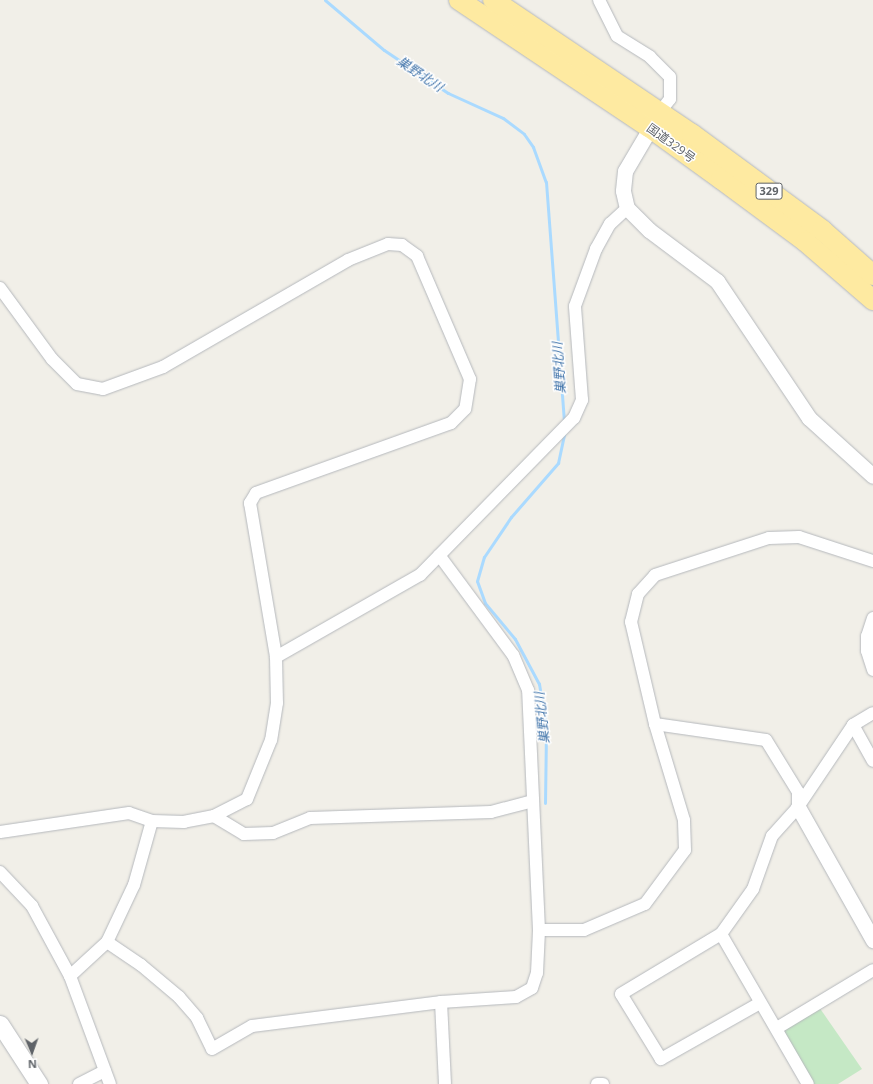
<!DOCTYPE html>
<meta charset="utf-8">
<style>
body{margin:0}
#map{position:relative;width:873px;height:1084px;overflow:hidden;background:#f1efe8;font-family:"Open Sans","Noto Sans JP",sans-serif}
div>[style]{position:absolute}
.green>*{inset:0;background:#c5e8c5}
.stream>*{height:3px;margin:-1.5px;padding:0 1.5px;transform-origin:1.5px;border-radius:1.5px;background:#aadaff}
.roads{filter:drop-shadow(0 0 1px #b5b8bc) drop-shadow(0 0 1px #b5b8bc)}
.minor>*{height:12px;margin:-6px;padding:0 6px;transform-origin:6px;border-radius:6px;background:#fff}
.tertiary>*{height:15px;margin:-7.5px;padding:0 7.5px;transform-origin:7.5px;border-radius:7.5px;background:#fff}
.secondary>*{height:17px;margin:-8.5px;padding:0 8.5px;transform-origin:8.5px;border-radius:8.5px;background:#fff}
.trunk>*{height:20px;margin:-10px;padding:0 10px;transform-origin:10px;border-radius:10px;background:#feeaa1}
span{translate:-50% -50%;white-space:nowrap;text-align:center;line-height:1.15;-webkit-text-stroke:3px #fff;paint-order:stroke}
.shield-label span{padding:1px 3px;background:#fff;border:1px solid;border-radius:3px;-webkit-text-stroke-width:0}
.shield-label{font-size:11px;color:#5f6368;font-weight:700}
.street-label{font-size:12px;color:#5f6368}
.water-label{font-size:13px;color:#4174aa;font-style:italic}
.north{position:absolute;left:12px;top:1032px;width:40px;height:40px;-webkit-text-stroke:3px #fff;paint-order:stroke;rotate:178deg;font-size:11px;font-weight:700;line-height:16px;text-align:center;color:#5f6368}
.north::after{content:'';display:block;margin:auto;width:14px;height:18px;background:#5f6368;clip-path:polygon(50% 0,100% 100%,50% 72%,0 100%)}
</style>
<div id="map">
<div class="green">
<div style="clip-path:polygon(819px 1007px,862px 1069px,838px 1084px,813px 1084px,781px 1030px)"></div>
</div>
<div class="stream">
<div style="left:325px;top:0;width:77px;rotate:40.3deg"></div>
<div style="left:384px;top:50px;width:77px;rotate:33.9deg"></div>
<div style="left:448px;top:93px;width:60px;rotate:24.4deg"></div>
<div style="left:503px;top:118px;width:26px;rotate:37deg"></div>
<div style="left:524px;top:134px;width:16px;rotate:55deg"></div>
<div style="left:533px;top:147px;width:37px;rotate:70deg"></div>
<div style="left:546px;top:182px;width:241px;rotate:85.7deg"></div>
<div style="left:545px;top:803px;width:76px;rotate:-89.2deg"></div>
<div style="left:546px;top:727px;width:44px;rotate:-99.2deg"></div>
<div style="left:539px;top:684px;width:51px;rotate:-118.1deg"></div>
<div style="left:515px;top:639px;width:47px;rotate:-129.8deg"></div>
<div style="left:485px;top:603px;width:23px;rotate:-110deg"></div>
<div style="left:477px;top:581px;width:25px;rotate:-74deg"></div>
<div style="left:484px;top:557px;width:48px;rotate:-56deg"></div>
<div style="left:511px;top:517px;width:72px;rotate:-49deg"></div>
<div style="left:558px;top:463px;width:30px;rotate:-78deg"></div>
</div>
<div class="roads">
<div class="minor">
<div style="left:599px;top:0;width:40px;rotate:63.4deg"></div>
<div style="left:617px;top:36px;width:39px;rotate:32deg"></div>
<div style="left:650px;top:57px;width:28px;rotate:45deg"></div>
<div style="left:670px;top:77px;width:22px;rotate:90deg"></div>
<div style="left:670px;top:99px;width:16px;rotate:128deg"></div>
<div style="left:0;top:288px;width:88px;rotate:53.8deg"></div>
<div style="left:52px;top:359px;width:35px;rotate:45deg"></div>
<div style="left:77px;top:384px;width:26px;rotate:11deg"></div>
<div style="left:103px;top:389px;width:64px;rotate:-20.1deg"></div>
<div style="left:163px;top:367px;width:214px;rotate:-30deg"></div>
<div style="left:348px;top:260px;width:43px;rotate:-21.8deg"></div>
<div style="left:388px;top:244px;width:14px;rotate:4deg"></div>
<div style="left:402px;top:245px;width:19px;rotate:36deg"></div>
<div style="left:417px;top:256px;width:134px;rotate:66.7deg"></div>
<div style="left:470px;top:379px;width:30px;rotate:99deg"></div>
<div style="left:465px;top:409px;width:20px;rotate:135deg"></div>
<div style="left:451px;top:423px;width:207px;rotate:160.3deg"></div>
<div style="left:256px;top:493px;width:12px;rotate:121deg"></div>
<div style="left:250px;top:503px;width:156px;rotate:80.4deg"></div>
<div style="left:276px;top:657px;width:46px;rotate:88.8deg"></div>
<div style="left:277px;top:703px;width:37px;rotate:99deg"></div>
<div style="left:271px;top:740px;width:64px;rotate:112.1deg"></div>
<div style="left:247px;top:799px;width:37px;rotate:153deg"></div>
<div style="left:214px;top:816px;width:31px;rotate:169deg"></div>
<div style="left:184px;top:822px;width:32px;rotate:-178deg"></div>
<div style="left:152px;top:821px;width:24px;rotate:-161deg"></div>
<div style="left:129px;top:813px;width:130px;rotate:171.6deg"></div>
<div style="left:873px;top:618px;width:19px;rotate:108deg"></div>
<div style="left:867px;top:636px;width:15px;rotate:90deg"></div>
<div style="left:867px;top:651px;width:20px;rotate:72deg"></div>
<div style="left:276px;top:657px;width:166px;rotate:-29.7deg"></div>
<div style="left:420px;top:575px;width:220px;rotate:-45.6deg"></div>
<div style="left:574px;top:418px;width:20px;rotate:-66deg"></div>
<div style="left:582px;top:400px;width:94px;rotate:-94.3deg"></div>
<div style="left:575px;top:306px;width:61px;rotate:-69.8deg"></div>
<div style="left:596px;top:249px;width:29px;rotate:-61deg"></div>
<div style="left:610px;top:224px;width:23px;rotate:-43deg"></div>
<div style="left:655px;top:724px;width:112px;rotate:8.2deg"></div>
<div style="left:766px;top:740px;width:61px;rotate:58.4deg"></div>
<div style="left:798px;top:792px;width:15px;rotate:90deg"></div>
<div style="left:853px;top:725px;width:41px;rotate:60.9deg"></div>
<div style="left:214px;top:816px;width:35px;rotate:31deg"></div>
<div style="left:244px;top:834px;width:29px;rotate:-2deg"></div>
<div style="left:273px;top:833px;width:40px;rotate:-22deg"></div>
<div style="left:310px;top:818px;width:181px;rotate:-1.9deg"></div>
<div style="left:491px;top:812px;width:43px;rotate:-14.7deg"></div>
<div style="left:0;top:872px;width:47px;rotate:46.7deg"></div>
<div style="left:32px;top:906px;width:80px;rotate:61.5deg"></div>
<div style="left:70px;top:976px;width:115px;rotate:69.7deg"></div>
<div style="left:539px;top:930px;width:45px"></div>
<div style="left:584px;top:930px;width:66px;rotate:-23.1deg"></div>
<div style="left:645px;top:904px;width:67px;rotate:-53.5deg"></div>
<div style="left:685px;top:850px;width:30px;rotate:-92deg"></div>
<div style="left:684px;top:820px;width:100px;rotate:-106.8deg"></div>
<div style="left:655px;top:724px;width:105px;rotate:-103.2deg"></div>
<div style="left:631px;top:622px;width:29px;rotate:-76deg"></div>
<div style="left:638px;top:594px;width:25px;rotate:-48deg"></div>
<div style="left:655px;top:575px;width:120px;rotate:-18deg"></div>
<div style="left:769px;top:538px;width:30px;rotate:-2deg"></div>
<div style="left:799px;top:537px;width:78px;rotate:18deg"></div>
<div style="left:721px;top:934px;width:173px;rotate:59.9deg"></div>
<div style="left:107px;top:942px;width:41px;rotate:34.1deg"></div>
<div style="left:141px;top:965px;width:50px;rotate:40.1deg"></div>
<div style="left:179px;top:997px;width:28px;rotate:49deg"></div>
<div style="left:197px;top:1018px;width:34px;rotate:64deg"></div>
<div style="left:212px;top:1049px;width:46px;rotate:-29.9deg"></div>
<div style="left:252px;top:1026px;width:191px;rotate:-7.2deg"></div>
<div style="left:441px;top:1002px;width:75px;rotate:-3.8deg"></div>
<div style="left:516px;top:997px;width:18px;rotate:-29deg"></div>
<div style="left:532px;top:988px;width:16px;rotate:-72deg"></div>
<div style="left:537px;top:973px;width:43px;rotate:-87.3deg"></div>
<div style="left:539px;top:930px;width:240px;rotate:-92.6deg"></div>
<div style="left:528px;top:690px;width:38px;rotate:-113deg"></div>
<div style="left:513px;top:655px;width:124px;rotate:-126.5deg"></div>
<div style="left:70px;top:976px;width:50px;rotate:-42.6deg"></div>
<div style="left:107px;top:942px;width:63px;rotate:-64.7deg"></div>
<div style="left:134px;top:885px;width:66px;rotate:-74.3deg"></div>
<div style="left:441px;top:1002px;width:82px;rotate:87.2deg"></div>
<div style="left:760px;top:1003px;width:114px;rotate:150.5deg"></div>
<div style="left:661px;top:1059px;width:76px;rotate:-121.6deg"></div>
<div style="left:621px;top:994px;width:117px;rotate:-31deg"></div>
<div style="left:721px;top:934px;width:55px;rotate:-54.6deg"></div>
<div style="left:753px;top:889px;width:56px;rotate:-70.3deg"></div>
<div style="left:772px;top:836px;width:39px;rotate:-48deg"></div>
<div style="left:798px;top:807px;width:99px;rotate:-56.1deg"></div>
<div style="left:853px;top:725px;width:23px;rotate:-31deg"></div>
<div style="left:777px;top:1028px;width:112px;rotate:-31.1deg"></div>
<div style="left:79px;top:1084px;width:29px;rotate:-27deg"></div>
<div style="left:597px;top:1084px;width:6px"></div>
</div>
<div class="tertiary">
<div style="left:655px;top:120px;width:59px;rotate:120.5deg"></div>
<div style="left:625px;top:171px;width:20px;rotate:96deg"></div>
<div style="left:623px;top:191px;width:17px;rotate:77deg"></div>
<div style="left:627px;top:208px;width:31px;rotate:45deg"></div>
<div style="left:649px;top:230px;width:85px;rotate:36.9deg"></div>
<div style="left:717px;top:281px;width:165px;rotate:56.1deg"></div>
<div style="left:809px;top:418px;width:86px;rotate:42.2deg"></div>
<div style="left:798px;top:807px;width:153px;rotate:60.6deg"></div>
</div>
<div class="secondary">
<div style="left:0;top:1024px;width:72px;rotate:57deg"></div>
</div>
<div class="trunk">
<div style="left:459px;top:0;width:229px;rotate:33.8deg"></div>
<div style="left:649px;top:127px;width:89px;rotate:35.8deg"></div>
<div style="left:721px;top:179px;width:106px;rotate:36.5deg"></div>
<div style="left:806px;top:242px;width:89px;rotate:40.9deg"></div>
<div style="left:493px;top:0;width:240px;rotate:34deg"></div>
<div style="left:692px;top:134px;width:162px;rotate:36.4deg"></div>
<div style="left:822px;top:230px;width:68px;rotate:41.4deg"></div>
</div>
</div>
<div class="shield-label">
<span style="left:769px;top:191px">329</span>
</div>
<div class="street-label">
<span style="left:671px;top:143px;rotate:36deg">国道329号</span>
</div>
<div class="water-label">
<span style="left:420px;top:74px;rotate:34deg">巣野北川</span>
<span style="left:559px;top:368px;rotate:-94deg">巣野北川</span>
<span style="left:542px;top:718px;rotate:-96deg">巣野北川</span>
</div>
<div class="north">N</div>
</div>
